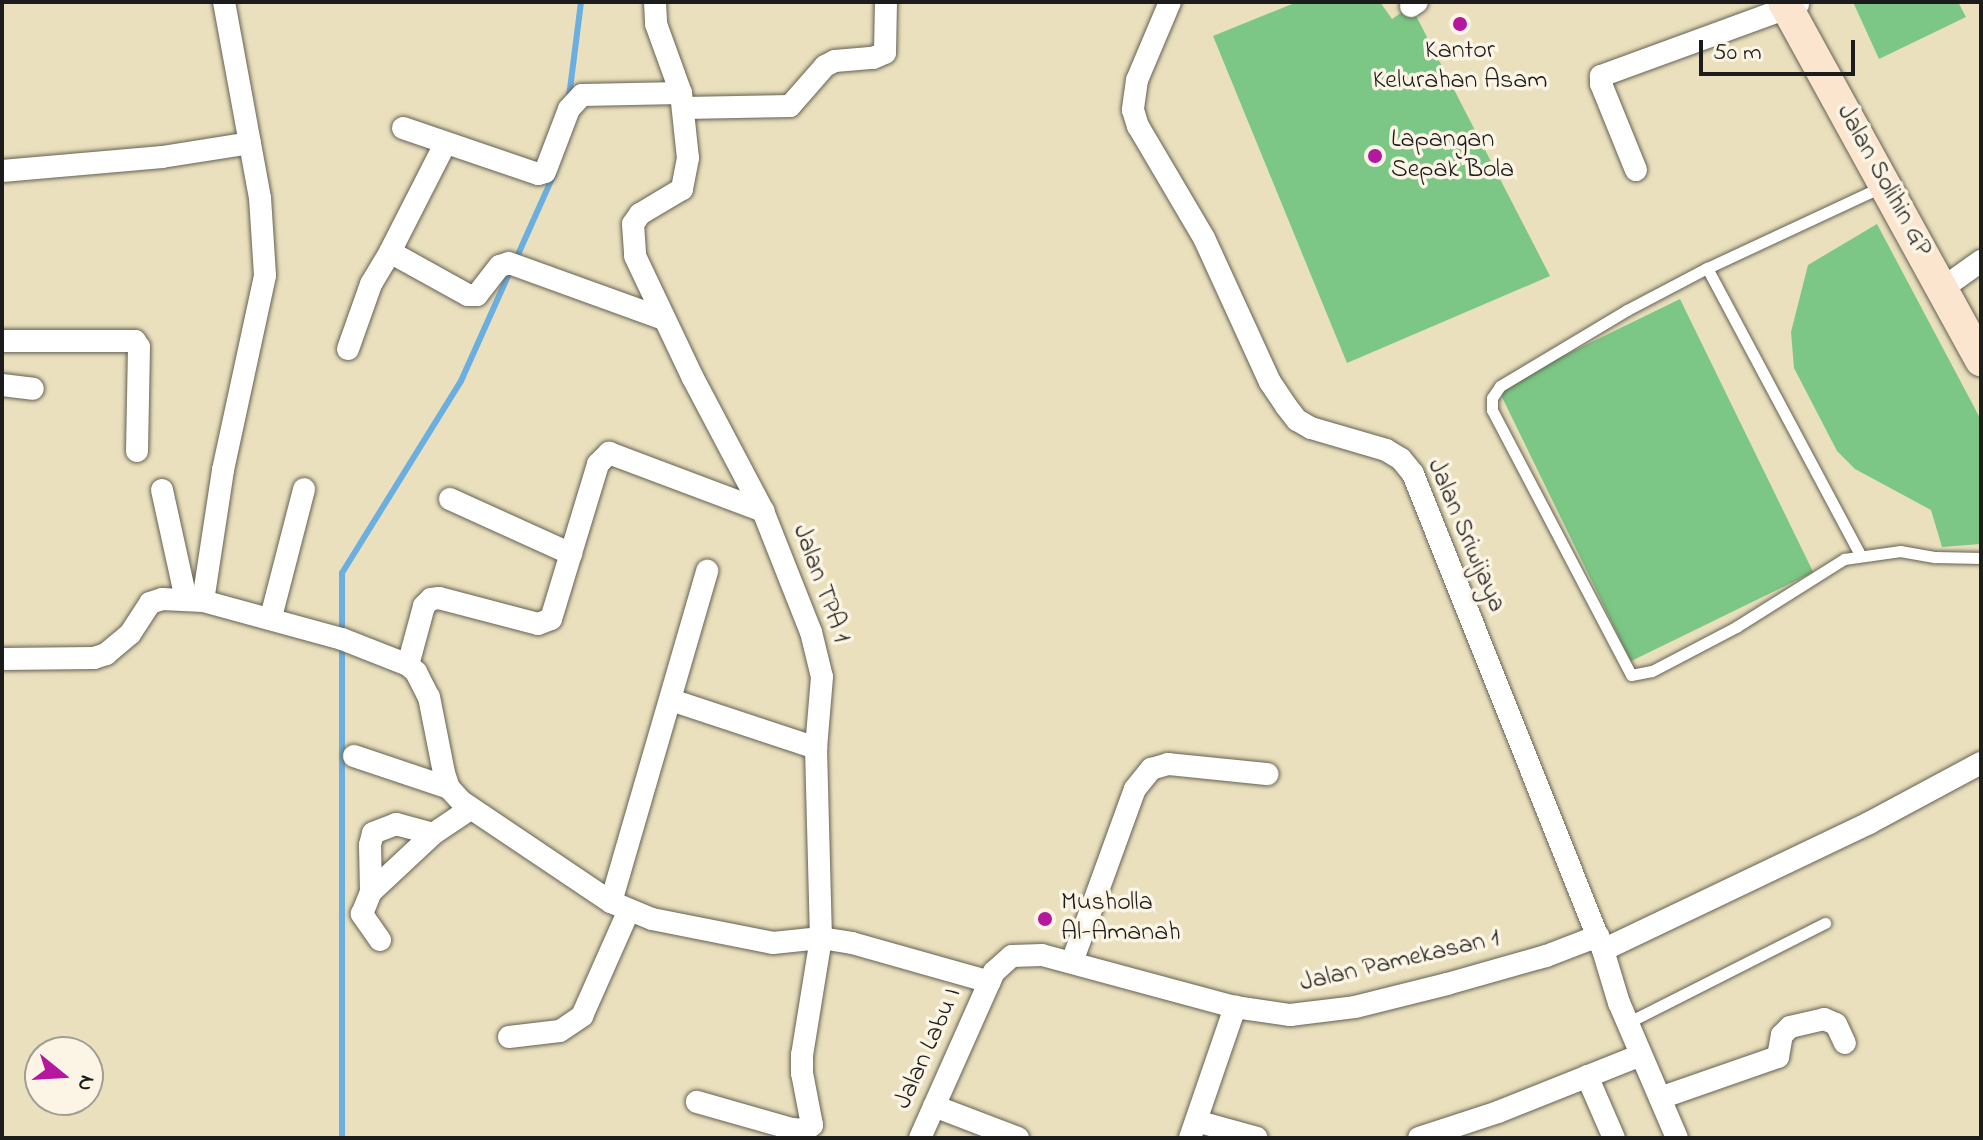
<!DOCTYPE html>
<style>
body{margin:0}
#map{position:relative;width:1983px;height:1140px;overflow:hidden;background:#eae0bd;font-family:"Indie Flower",sans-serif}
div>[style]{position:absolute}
.green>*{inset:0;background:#7cc785;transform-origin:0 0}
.stream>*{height:6px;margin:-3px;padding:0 3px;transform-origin:3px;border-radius:3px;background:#6baee0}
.roads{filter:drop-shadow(0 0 2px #646154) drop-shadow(0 0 2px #646154)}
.lane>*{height:11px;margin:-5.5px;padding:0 5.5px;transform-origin:5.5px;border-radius:5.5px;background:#fff}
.street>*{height:22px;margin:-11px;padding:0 11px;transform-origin:11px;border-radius:11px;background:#fff}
.secondary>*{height:32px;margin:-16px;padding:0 16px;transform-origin:16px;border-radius:16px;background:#fce5cf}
.dots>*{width:22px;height:22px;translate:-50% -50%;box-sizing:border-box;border:4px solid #fcf5e5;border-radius:50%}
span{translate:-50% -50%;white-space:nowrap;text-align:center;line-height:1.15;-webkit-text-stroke:7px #fcf5e5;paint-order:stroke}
.poi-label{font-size:26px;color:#1c1c1c}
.left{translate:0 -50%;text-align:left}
.street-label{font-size:26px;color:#1c1c1c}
.frame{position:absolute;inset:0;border:4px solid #1c1c1c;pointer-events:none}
.north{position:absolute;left:24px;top:1036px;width:80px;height:80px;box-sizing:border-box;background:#fcf5e5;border:2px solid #a29e95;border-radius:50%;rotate:108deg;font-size:22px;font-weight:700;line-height:32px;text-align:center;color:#1c1c1c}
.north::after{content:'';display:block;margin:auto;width:28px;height:36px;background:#b5179e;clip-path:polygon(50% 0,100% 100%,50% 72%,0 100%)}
.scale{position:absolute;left:1699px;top:40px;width:156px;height:36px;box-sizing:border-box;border:4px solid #1c1c1c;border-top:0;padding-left:10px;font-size:24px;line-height:28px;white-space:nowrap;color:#1c1c1c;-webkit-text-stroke:6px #fcf5e5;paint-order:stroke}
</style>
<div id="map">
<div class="green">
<div style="clip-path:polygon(1297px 2px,1380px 2px,1392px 19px,1411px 6px,1550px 276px,1347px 363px,1213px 36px)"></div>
<div style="clip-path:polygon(1853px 2px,1958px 2px,1966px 17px,1879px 59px)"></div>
<div style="clip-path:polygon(1877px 224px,1981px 420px,1981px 544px,1942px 547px,1931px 510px,1855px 469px,1837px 451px,1794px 368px,1791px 332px,1808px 265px)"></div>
<div style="left:1680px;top:299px;width:304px;height:203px;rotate:64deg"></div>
</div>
<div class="stream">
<div style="left:569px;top:97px;width:96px;rotate:-82.8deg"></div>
<div style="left:516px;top:259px;width:93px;rotate:-65.9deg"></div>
<div style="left:342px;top:633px;width:60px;rotate:-90deg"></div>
<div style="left:342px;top:573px;width:226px;rotate:-58.2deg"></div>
<div style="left:461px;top:381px;width:123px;rotate:-65.9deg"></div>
<div style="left:342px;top:1138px;width:493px;rotate:-90deg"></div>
</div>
<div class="roads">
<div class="lane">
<div style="left:1881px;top:187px;width:192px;rotate:155deg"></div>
<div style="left:1707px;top:268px;width:90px;rotate:152.3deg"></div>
<div style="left:1627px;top:310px;width:148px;rotate:149.1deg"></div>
<div style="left:1500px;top:386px;width:14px;rotate:124deg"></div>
<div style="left:1492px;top:398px;width:12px;rotate:90deg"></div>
<div style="left:1492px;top:410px;width:299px;rotate:62.3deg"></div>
<div style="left:1631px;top:675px;width:21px;rotate:-11deg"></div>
<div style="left:1652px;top:671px;width:95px;rotate:-27.6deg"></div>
<div style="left:1736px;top:627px;width:128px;rotate:-32.2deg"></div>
<div style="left:1844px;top:559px;width:57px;rotate:-8.1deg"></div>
<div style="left:1900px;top:551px;width:36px;rotate:10deg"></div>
<div style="left:1935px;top:557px;width:46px;rotate:1.2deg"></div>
<div style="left:1707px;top:268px;width:324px;rotate:61.9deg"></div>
<div style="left:1627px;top:1023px;width:222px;rotate:-26.8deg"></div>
</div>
<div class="street">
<div style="left:655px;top:2px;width:22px;rotate:87deg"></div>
<div style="left:656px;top:24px;width:73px;rotate:70.1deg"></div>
<div style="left:681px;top:93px;width:65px;rotate:83.9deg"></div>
<div style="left:688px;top:158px;width:32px;rotate:101deg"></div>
<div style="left:682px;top:189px;width:49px;rotate:149.2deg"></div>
<div style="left:640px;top:214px;width:12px;rotate:125deg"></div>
<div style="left:633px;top:224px;width:32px;rotate:86deg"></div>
<div style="left:635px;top:256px;width:135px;rotate:64.6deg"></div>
<div style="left:693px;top:378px;width:150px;rotate:62.2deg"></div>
<div style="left:763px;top:511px;width:130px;rotate:68.4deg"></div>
<div style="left:811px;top:632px;width:46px;rotate:76.3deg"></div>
<div style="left:822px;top:677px;width:71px;rotate:94.8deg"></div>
<div style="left:816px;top:748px;width:190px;rotate:88.5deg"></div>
<div style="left:821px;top:938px;width:119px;rotate:99.2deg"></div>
<div style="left:802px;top:1055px;width:18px;rotate:90deg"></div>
<div style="left:802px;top:1073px;width:53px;rotate:79.1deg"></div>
<div style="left:812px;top:1125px;width:8px;rotate:140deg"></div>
<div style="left:806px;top:1130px;width:14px;rotate:-176deg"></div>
<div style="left:792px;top:1129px;width:99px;rotate:-164.1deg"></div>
<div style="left:1170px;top:2px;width:85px;rotate:112.9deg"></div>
<div style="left:1137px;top:80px;width:30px;rotate:98deg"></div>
<div style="left:1133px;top:110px;width:17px;rotate:73deg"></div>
<div style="left:1138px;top:126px;width:130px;rotate:59.5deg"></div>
<div style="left:1204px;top:238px;width:158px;rotate:65.4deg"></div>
<div style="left:1270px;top:382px;width:29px;rotate:56deg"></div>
<div style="left:1286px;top:406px;width:18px;rotate:52deg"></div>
<div style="left:1297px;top:420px;width:16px;rotate:30deg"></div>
<div style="left:1311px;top:428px;width:78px;rotate:16.3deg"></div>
<div style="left:1386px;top:450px;width:17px;rotate:31deg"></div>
<div style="left:1401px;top:459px;width:19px;rotate:51deg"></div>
<div style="left:1413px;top:474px;width:513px;rotate:68.24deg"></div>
<div style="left:1411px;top:6px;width:7px;rotate:-34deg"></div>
<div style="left:684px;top:108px;width:106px;rotate:-1.1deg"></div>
<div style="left:790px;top:106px;width:53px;rotate:-48.8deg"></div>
<div style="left:825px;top:66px;width:11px;rotate:-27deg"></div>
<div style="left:835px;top:61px;width:38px;rotate:-5deg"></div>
<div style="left:873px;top:58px;width:13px;rotate:-23deg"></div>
<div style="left:885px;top:53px;width:51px;rotate:-88.9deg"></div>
<div style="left:403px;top:128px;width:143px;rotate:18.8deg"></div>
<div style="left:538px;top:174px;width:7px;rotate:-16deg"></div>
<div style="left:545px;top:172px;width:67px;rotate:-69.1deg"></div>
<div style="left:569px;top:109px;width:19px;rotate:-47deg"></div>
<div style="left:582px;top:95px;width:99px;rotate:-1.2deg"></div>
<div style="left:445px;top:144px;width:121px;rotate:117deg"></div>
<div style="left:390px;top:252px;width:89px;rotate:28.9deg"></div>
<div style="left:468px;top:295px;width:9px"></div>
<div style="left:477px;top:295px;width:37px;rotate:-52deg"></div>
<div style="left:500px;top:266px;width:9px;rotate:-18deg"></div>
<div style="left:509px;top:263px;width:165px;rotate:19.9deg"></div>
<div style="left:1636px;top:170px;width:93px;rotate:-112.1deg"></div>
<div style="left:1601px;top:84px;width:8px;rotate:-90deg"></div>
<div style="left:1601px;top:76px;width:210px;rotate:-20.1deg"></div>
<div style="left:2px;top:171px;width:161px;rotate:-5deg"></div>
<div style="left:162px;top:157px;width:89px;rotate:-9deg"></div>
<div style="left:1943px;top:288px;width:47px;rotate:-35.4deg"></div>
<div style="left:2px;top:341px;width:133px"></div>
<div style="left:135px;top:341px;width:7px;rotate:56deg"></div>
<div style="left:139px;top:347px;width:104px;rotate:91.1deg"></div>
<div style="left:348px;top:349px;width:69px;rotate:-70.5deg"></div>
<div style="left:371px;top:284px;width:37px;rotate:-59deg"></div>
<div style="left:2px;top:385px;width:31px;rotate:7deg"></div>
<div style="left:162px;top:490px;width:112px;rotate:77.6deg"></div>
<div style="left:450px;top:499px;width:133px;rotate:24.4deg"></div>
<div style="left:203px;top:601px;width:133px;rotate:-81.3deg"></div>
<div style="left:223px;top:470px;width:199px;rotate:-77.8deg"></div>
<div style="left:265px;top:275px;width:77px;rotate:-93.7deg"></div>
<div style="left:260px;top:198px;width:199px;rotate:-100.4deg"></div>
<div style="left:271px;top:617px;width:132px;rotate:-75.5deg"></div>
<div style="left:2px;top:659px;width:92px;rotate:-0.6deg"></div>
<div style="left:94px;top:658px;width:13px;rotate:-18deg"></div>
<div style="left:106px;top:654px;width:31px;rotate:-40deg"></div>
<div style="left:130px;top:634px;width:37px;rotate:-57deg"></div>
<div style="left:150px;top:603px;width:13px;rotate:-18deg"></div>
<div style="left:162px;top:599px;width:41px;rotate:2.8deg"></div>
<div style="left:203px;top:601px;width:144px;rotate:15.3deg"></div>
<div style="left:342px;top:639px;width:71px;rotate:21.5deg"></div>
<div style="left:408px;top:665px;width:11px;rotate:41deg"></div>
<div style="left:416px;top:672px;width:28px;rotate:63deg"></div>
<div style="left:429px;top:697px;width:77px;rotate:78.8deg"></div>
<div style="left:444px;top:773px;width:16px;rotate:72deg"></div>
<div style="left:449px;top:788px;width:19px;rotate:47deg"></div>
<div style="left:462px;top:802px;width:179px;rotate:33.9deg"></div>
<div style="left:611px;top:902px;width:44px;rotate:22.5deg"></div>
<div style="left:652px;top:919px;width:123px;rotate:11.2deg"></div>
<div style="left:773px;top:943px;width:48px;rotate:-5.9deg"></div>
<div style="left:821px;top:938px;width:31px;rotate:9deg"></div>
<div style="left:852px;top:943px;width:143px;rotate:15.8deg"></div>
<div style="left:408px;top:665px;width:61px;rotate:-74.8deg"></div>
<div style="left:424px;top:606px;width:10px;rotate:-45deg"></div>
<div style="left:431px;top:599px;width:8px;rotate:-7deg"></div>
<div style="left:439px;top:598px;width:102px;rotate:14.7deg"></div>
<div style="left:538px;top:624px;width:14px;rotate:-21deg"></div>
<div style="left:551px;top:619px;width:162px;rotate:-73.1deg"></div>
<div style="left:598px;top:464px;width:16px;rotate:-45deg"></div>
<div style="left:609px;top:453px;width:165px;rotate:20.6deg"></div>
<div style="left:671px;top:700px;width:153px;rotate:18.3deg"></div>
<div style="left:354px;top:756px;width:100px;rotate:18.6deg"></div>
<div style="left:371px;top:892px;width:47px;rotate:-91.2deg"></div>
<div style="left:370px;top:845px;width:12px;rotate:-76deg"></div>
<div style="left:373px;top:833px;width:25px;rotate:-21deg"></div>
<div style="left:396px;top:824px;width:38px;rotate:15deg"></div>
<div style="left:611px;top:902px;width:345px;rotate:-73.8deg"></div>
<div style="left:380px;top:940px;width:32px;rotate:-125deg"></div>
<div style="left:362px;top:914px;width:24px;rotate:-68deg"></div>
<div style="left:371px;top:892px;width:85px;rotate:-43.1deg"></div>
<div style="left:433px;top:834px;width:45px;rotate:-34deg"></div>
<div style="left:1072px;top:962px;width:184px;rotate:-70deg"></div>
<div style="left:1135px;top:789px;width:26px;rotate:-51deg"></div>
<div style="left:1151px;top:769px;width:18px;rotate:-16deg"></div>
<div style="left:1168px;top:764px;width:100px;rotate:5.8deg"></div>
<div style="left:509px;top:1037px;width:51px;rotate:-6.7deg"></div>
<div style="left:560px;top:1031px;width:27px;rotate:-34deg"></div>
<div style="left:582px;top:1016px;width:116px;rotate:-66.1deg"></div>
<div style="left:1587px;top:1076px;width:68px;rotate:66.5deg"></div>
<div style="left:1660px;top:1098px;width:125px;rotate:-19.2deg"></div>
<div style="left:1778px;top:1057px;width:22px;rotate:-80deg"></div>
<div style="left:1782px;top:1035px;width:11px;rotate:-45deg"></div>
<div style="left:1790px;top:1027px;width:35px;rotate:-13deg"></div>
<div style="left:1824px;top:1019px;width:13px;rotate:23deg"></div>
<div style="left:1836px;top:1024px;width:21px;rotate:65deg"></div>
<div style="left:934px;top:1106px;width:90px;rotate:20.9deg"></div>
<div style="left:1196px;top:1121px;width:63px;rotate:15.6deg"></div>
<div style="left:920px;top:1138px;width:182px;rotate:-66deg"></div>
<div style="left:994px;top:972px;width:24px;rotate:-42deg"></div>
<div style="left:1012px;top:956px;width:30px;rotate:-2deg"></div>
<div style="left:1042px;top:955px;width:200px;rotate:15.1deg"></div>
<div style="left:1235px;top:1007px;width:56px;rotate:8.3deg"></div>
<div style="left:1290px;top:1015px;width:65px;rotate:-7deg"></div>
<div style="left:1355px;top:1007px;width:95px;rotate:-14deg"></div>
<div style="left:1447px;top:984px;width:103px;rotate:-15.8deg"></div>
<div style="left:1546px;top:956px;width:56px;rotate:-21deg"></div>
<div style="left:1190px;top:1138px;width:139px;rotate:-71deg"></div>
<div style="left:1419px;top:1138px;width:83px;rotate:-18.2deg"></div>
<div style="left:1498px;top:1112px;width:154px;rotate:-21.7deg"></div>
<div style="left:1677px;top:1138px;width:147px;rotate:-113.2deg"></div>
<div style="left:1619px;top:1003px;width:55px;rotate:-106.8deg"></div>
<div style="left:1603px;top:950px;width:295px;rotate:-25.5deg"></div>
<div style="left:1869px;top:823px;width:127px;rotate:-28.2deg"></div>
</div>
<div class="secondary">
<div style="left:1784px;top:2px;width:409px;rotate:61.2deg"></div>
</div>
</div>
<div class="dots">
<div style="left:1460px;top:24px;background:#b5179e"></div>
<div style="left:1375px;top:156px;background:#b5179e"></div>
<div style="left:1045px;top:919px;background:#b5179e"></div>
</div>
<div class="poi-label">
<span style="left:1460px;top:67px">Kantor<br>Kelurahan Asam</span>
<span class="left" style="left:1391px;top:156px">Lapangan<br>Sepak Bola</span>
<span class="left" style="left:1061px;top:919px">Musholla<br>Al-Amanah</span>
</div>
<div class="street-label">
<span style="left:1883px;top:181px;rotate:61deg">Jalan Solihin GP</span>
<span style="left:1465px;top:536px;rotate:67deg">Jalan Sriwijaya</span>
<span style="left:820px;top:584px;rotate:70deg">Jalan TPA 1</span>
<span style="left:1400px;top:962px;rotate:-13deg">Jalan Pamekasan 1</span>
<span style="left:929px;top:1049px;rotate:-66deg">Jalan Labu I</span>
</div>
<div class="frame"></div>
<div class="north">N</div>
<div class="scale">50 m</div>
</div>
